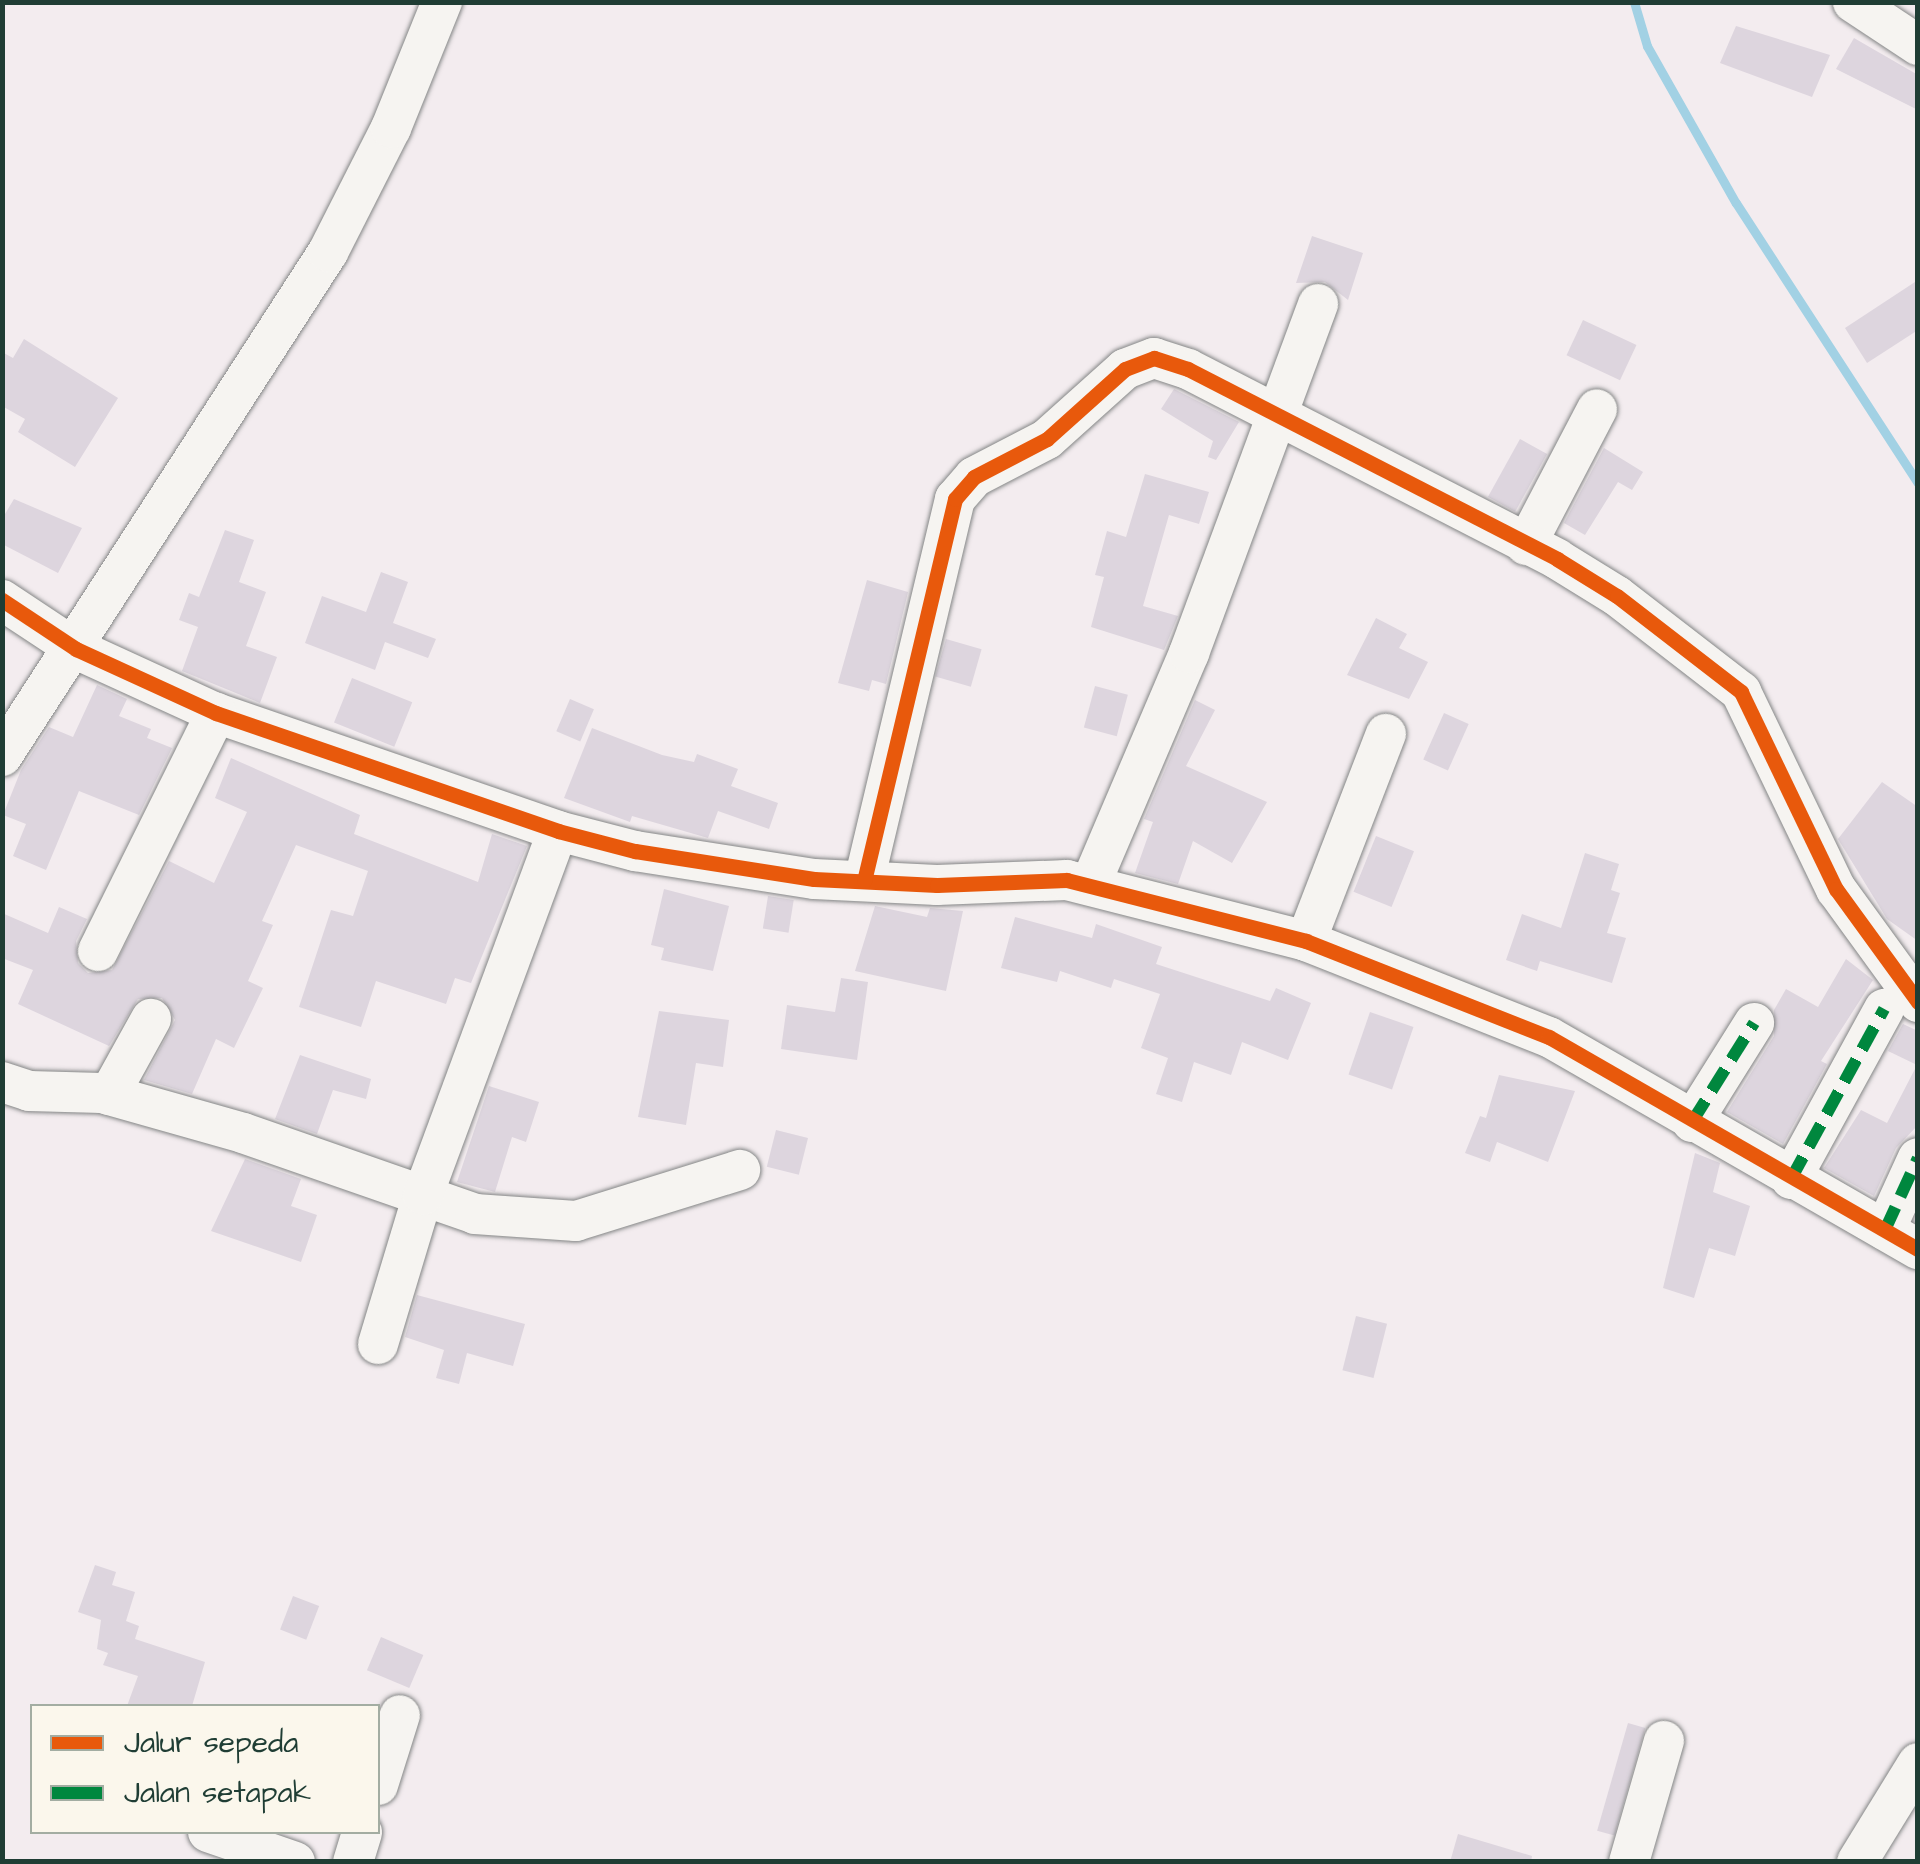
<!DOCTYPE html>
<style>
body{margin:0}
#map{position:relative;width:1920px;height:1864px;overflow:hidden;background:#f3ecef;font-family:"Architects Daughter",sans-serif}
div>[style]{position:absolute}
.stream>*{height:9px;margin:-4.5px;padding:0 4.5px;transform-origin:4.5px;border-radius:4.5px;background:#a2d1e4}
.building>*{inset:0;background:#ddd5de;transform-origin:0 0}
.roads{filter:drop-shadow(0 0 2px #848686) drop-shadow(0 0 2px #848686)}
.minor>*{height:40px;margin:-20px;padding:0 20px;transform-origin:20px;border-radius:20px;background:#f6f4f1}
.quiet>*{height:12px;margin-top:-6px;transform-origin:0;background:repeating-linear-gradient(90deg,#00873e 0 25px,transparent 0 37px)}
.cycleway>*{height:15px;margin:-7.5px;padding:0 7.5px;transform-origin:7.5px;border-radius:7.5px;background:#e8590c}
span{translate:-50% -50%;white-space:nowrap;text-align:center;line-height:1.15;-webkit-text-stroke:8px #fbf7ec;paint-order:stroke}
.frame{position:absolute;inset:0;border:5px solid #1f3d34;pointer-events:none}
.legend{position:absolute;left:30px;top:1704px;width:350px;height:130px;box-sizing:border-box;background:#fbf7ec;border:2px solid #a3ada2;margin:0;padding:12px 18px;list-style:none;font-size:30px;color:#1f3d34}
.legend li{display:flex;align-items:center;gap:20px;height:50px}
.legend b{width:50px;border:2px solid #a3ada2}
</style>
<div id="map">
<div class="stream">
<div style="left:1634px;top:2px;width:46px;rotate:73.5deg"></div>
<div style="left:1647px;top:46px;width:180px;rotate:60.5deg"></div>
<div style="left:1736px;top:203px;width:334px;rotate:57deg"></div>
</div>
<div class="building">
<div style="clip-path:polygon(1736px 26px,1830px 55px,1812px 97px,1720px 63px)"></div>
<div style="clip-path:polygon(1854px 38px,1918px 75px,1918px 110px,1836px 69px)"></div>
<div style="clip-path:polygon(1312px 236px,1363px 253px,1348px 300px,1325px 282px,1296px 283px)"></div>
<div style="clip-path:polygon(1918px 280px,1918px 330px,1867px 363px,1845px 328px)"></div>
<div style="left:1583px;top:320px;width:59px;height:39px;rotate:25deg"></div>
<div style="clip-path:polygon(24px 339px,118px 398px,75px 467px,18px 432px,25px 419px,2px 406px,2px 352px,13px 358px)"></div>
<div style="clip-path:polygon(1174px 389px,1239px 422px,1216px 460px,1208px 457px,1213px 441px,1161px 409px)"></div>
<div style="left:1520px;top:439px;width:31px;height:66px;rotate:29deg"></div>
<div style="clip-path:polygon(1604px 448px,1643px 472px,1632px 490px,1618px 482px,1585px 535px,1564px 523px)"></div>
<div style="clip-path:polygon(1145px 474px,1209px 492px,1199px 524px,1169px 515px,1143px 606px,1178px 616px,1164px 650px,1091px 627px,1104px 577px,1095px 575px,1107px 531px,1126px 537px)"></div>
<div style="clip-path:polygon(14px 499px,82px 528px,58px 573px,2px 544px,2px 519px)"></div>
<div style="clip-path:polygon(225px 530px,254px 540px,239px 582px,266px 592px,246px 646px,277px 657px,260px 703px,182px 671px,198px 627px,179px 620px,189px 593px,199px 597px)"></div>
<div style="clip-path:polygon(381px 572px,408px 582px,393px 623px,436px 639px,428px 658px,385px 642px,375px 670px,305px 643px,322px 596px,366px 612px)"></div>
<div style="clip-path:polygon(867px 580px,908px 592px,886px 684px,872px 680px,869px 691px,838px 683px)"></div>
<div style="clip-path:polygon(1376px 618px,1407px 634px,1399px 648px,1428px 662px,1409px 699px,1347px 675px)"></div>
<div style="left:946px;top:639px;width:37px;height:39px;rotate:16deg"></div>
<div style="left:352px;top:678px;width:65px;height:48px;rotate:22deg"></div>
<div style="clip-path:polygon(97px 685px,127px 699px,119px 716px,151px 729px,147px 738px,172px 748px,139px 815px,79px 791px,46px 870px,13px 856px,26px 824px,3px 815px,21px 770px,49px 727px,73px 737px)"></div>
<div style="left:1095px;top:686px;width:34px;height:43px;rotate:15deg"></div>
<div style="left:570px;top:699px;width:26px;height:35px;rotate:23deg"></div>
<div style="clip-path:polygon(1195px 700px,1215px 710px,1186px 766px,1267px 802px,1232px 863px,1193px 841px,1178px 884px,1135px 873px,1153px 822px,1144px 819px)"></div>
<div style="left:1444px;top:713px;width:27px;height:51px;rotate:24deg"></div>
<div style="clip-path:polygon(592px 728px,662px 755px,694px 762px,697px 754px,738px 769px,731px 786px,778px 803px,769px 829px,718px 811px,708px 838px,632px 816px,630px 822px,564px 798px)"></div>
<div style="clip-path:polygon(231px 758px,360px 815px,354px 834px,478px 882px,492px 834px,527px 846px,471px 983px,455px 978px,446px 1004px,376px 981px,361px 1027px,299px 1007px,331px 910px,353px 916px,368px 871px,296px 845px,262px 921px,273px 925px,248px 981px,263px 988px,234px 1048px,216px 1039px,192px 1094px,144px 1080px,175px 1020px,162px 998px,138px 999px,109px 1046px,18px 1004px,33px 970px,2px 958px,2px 913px,48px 933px,59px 907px,87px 919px,76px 941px,78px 963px,88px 973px,112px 970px,169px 861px,214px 883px,247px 812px,215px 798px)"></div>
<div style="clip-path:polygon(1882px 782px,1918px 807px,1918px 941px,1887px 919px,1838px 839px)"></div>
<div style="left:1376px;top:836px;width:41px;height:60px;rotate:22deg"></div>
<div style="clip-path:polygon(1585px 853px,1619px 864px,1611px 890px,1620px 893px,1607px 933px,1626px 938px,1612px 983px,1540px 961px,1537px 971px,1506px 960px,1522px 914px,1561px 928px)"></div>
<div style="clip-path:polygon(664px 889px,729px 906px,713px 971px,661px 960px,664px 948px,651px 945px)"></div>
<div style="left:768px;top:896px;width:26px;height:33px;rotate:9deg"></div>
<div style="clip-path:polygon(875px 906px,927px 917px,930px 908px,963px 911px,946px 991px,855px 971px)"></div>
<div style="clip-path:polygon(1015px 917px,1092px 938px,1096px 924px,1162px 947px,1156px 964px,1270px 1001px,1276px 988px,1311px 1003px,1288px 1060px,1242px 1042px,1231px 1075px,1194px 1062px,1182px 1102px,1156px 1094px,1168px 1058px,1141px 1048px,1160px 994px,1114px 979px,1111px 988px,1060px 971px,1057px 982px,1001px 968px)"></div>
<div style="clip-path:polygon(1846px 959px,1873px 980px,1821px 1061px,1827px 1064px,1783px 1144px,1727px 1112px,1774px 1036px,1774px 1010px,1786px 989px,1818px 1007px)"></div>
<div style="clip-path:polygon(841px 978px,868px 982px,857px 1060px,781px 1049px,787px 1005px,835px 1012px)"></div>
<div style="clip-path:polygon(659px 1011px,729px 1020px,723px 1067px,696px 1063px,686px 1125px,638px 1117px)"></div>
<div style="left:1370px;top:1012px;width:46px;height:66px;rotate:19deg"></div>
<div style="clip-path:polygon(1903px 1024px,1918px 1031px,1918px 1125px,1896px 1148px,1874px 1196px,1824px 1168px,1861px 1110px,1887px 1123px,1917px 1065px,1888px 1051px)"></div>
<div style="clip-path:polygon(300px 1055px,371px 1079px,366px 1099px,333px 1090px,317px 1134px,275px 1119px)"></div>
<div style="clip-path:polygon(1499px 1075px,1575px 1091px,1548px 1162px,1497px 1142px,1490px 1162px,1465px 1153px,1480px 1116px,1486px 1118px)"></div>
<div style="clip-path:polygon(489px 1086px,539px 1102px,526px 1142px,512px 1137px,495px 1192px,457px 1182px)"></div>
<div style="left:776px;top:1130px;width:33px;height:38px;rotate:14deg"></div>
<div style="clip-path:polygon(1695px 1153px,1720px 1163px,1713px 1192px,1750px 1206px,1735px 1256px,1709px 1248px,1694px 1298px,1663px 1288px)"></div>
<div style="clip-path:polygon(245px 1159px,301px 1179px,291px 1206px,317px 1215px,301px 1262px,211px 1231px)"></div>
<div style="clip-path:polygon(417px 1295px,525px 1324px,513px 1366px,467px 1353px,459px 1384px,436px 1378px,444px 1350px,405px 1337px)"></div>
<div style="left:1356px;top:1316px;width:32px;height:56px;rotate:14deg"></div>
<div style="clip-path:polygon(95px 1565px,116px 1572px,112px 1585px,135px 1592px,126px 1621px,139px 1626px,135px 1639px,205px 1662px,192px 1706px,127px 1706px,138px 1676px,103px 1665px,108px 1653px,97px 1649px,101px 1620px,78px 1612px)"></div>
<div style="left:293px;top:1596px;width:28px;height:36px;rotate:21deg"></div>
<div style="left:381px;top:1637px;width:46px;height:36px;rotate:23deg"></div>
<div style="left:1628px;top:1723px;width:18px;height:112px;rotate:16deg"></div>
<div style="clip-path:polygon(1458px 1834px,1532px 1856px,1531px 1862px,1450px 1862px)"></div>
</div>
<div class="roads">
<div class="minor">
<div style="left:1853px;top:2px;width:78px;rotate:33.5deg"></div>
<div style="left:1526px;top:545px;width:153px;rotate:-62.4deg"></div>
<div style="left:2px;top:600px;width:89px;rotate:33.5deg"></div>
<div style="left:76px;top:649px;width:154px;rotate:24.6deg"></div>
<div style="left:216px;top:713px;width:362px;rotate:19deg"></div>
<div style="left:558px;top:831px;width:80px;rotate:14.6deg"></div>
<div style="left:635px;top:851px;width:181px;rotate:8.9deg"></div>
<div style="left:814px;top:879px;width:123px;rotate:2.8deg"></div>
<div style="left:937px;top:885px;width:130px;rotate:-2.2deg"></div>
<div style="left:1067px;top:880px;width:247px;rotate:14.3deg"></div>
<div style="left:1306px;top:941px;width:261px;rotate:21.6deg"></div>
<div style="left:1549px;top:1037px;width:426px;rotate:29.9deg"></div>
<div style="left:2px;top:756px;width:600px;rotate:-57.1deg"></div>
<div style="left:328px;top:252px;width:139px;rotate:-63.1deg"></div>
<div style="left:391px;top:128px;width:136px;rotate:-68deg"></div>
<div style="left:864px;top:881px;width:393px;rotate:-76.6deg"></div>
<div style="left:955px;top:499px;width:29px;rotate:-49deg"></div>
<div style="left:974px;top:477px;width:82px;rotate:-27.5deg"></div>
<div style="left:1047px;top:439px;width:105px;rotate:-41.9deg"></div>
<div style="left:1125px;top:369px;width:31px;rotate:-21deg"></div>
<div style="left:1154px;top:358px;width:36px;rotate:18deg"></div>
<div style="left:1188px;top:369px;width:415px;rotate:27.2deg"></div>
<div style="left:1557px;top:559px;width:70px;rotate:31.7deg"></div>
<div style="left:1617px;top:596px;width:157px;rotate:37.7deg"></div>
<div style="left:1741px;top:692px;width:219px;rotate:64.3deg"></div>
<div style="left:1836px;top:889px;width:140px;rotate:54deg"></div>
<div style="left:1091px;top:883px;width:250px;rotate:-66.9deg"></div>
<div style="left:1189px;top:653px;width:372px;rotate:-69.7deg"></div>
<div style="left:1306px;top:941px;width:222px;rotate:-68.9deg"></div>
<div style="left:98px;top:951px;width:266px;rotate:-63.6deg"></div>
<div style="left:2px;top:1082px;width:28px;rotate:18deg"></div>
<div style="left:29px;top:1091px;width:73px;rotate:1.6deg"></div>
<div style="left:102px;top:1093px;width:147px;rotate:15.8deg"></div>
<div style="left:243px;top:1133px;width:246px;rotate:19.2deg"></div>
<div style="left:475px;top:1214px;width:101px;rotate:4deg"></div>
<div style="left:576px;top:1221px;width:172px;rotate:-17.3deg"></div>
<div style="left:109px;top:1095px;width:87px;rotate:-61.1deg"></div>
<div style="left:1692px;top:1122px;width:117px;rotate:-57.9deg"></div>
<div style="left:1791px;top:1179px;width:194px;rotate:-61.3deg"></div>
<div style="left:1885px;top:1230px;width:79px;rotate:-65.4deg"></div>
<div style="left:378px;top:1344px;width:156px;rotate:-73.2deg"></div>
<div style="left:423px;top:1195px;width:388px;rotate:-69.7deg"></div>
<div style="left:378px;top:1785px;width:73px;rotate:-72.6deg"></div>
<div style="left:208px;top:1832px;width:92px;rotate:19deg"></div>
<div style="left:353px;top:1862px;width:31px;rotate:-73deg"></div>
<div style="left:1629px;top:1862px;width:126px;rotate:-73.9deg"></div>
<div style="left:1857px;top:1862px;width:116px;rotate:-58.4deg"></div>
</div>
</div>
<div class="quiet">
<div style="left:1692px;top:1122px;width:117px;rotate:-57.9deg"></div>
<div style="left:1791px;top:1179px;width:194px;rotate:-61.3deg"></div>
<div style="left:1885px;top:1230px;width:79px;rotate:-65.4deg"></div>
</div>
<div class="cycleway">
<div style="left:2px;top:600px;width:89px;rotate:33.5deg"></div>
<div style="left:76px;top:649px;width:154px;rotate:24.6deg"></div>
<div style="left:216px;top:713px;width:362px;rotate:19deg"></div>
<div style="left:558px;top:831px;width:80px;rotate:14.6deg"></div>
<div style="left:635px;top:851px;width:181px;rotate:8.9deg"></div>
<div style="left:814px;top:879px;width:123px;rotate:2.8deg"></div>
<div style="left:937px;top:885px;width:130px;rotate:-2.2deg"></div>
<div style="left:1067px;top:880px;width:247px;rotate:14.3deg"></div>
<div style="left:1306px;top:941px;width:261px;rotate:21.6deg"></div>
<div style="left:1549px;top:1037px;width:426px;rotate:29.9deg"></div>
<div style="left:864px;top:881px;width:393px;rotate:-76.6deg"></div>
<div style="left:955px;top:499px;width:29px;rotate:-49deg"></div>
<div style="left:974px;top:477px;width:82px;rotate:-27.5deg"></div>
<div style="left:1047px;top:439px;width:105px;rotate:-41.9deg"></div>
<div style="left:1125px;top:369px;width:31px;rotate:-21deg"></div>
<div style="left:1154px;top:358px;width:36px;rotate:18deg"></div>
<div style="left:1188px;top:369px;width:415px;rotate:27.2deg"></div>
<div style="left:1557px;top:559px;width:70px;rotate:31.7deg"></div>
<div style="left:1617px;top:596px;width:157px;rotate:37.7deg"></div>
<div style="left:1741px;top:692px;width:219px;rotate:64.3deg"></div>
<div style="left:1836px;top:889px;width:140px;rotate:54deg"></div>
</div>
<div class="frame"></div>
<ul class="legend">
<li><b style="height:12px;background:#e8590c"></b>Jalur sepeda</li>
<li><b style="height:12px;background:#00873e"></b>Jalan setapak</li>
</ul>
</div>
